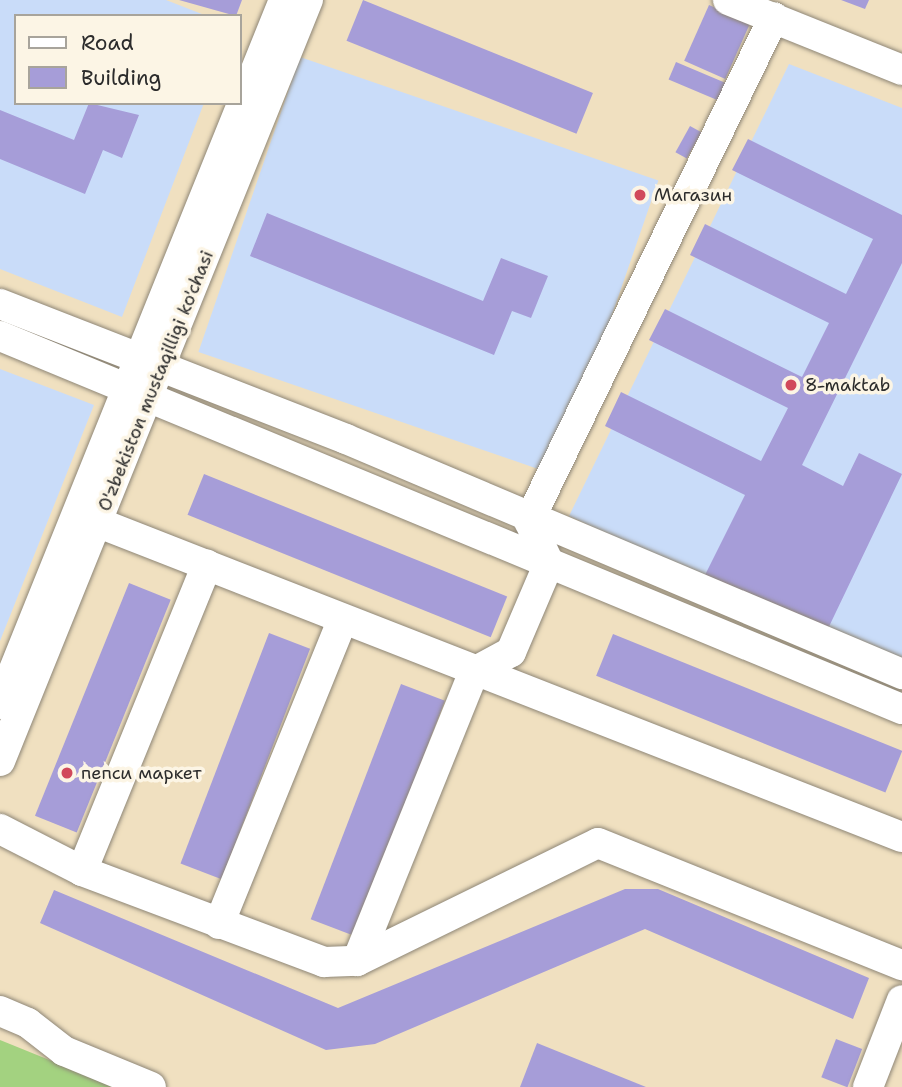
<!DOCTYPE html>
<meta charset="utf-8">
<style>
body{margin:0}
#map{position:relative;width:902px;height:1087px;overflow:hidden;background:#f0e0c0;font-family:"Shantell Sans",sans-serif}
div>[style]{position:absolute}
.built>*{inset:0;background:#c9dcf9;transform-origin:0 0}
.green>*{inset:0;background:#a3d280}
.building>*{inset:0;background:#a69dd8;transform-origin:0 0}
.roads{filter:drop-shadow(0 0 2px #8e8676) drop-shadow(0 0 2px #8e8676)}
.minor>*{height:30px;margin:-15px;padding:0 15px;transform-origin:15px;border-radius:15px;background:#fff}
.dots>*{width:19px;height:19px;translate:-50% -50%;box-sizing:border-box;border:4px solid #fcf5e5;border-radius:50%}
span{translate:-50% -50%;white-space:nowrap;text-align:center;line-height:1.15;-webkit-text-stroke:7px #fcf5e5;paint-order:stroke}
.poi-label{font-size:18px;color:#2b2b2b}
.left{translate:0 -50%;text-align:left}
.street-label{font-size:18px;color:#2b2b2b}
.legend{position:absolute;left:14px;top:14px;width:228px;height:91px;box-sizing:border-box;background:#fcf5e5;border:2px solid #a8a49b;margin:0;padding:9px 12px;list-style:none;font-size:21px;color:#2b2b2b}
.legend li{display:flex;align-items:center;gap:14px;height:35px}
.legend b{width:35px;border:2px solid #a8a49b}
</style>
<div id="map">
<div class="built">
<div style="clip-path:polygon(0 0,166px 0,207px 16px,16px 16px,16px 103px,204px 103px,122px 317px,0 269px)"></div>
<div style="left:300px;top:57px;width:379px;height:312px;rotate:19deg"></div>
<div style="clip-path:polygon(789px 64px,902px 108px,902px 670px,569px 516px)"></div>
<div style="clip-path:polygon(0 369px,94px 405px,0 641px)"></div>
</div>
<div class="green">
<div style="clip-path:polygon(0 1040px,79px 1072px,116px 1087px,0 1087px)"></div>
</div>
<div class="building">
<div style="clip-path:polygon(179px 0,242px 0,236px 16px)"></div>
<div style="left:363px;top:0;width:248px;height:44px;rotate:22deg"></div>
<div style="clip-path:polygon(841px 0,869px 0,865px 9px)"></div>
<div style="left:709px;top:5px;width:45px;height:61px;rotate:24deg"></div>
<div style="left:676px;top:62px;width:54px;height:19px;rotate:23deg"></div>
<div style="clip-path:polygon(89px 103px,139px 115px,122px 158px,103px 150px,85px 194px,0 159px,0 110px,74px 140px)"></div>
<div style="left:690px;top:126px;width:13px;height:30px;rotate:29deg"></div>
<div style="clip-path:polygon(748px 139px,902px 215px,902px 263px,802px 465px,843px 486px,859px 453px,902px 474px,824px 637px,704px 577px,745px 495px,605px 426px,621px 392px,761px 461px,788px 408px,649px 340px,665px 309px,802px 377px,829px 323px,690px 255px,705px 224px,846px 294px,873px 239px,732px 170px)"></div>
<div style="clip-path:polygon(267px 213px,483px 301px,501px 258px,548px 276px,531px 318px,512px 311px,494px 355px,250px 256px)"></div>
<div style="left:204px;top:474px;width:327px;height:44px;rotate:22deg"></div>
<div style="left:129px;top:583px;width:45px;height:251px;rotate:22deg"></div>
<div style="left:269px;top:633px;width:44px;height:247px;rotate:21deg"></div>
<div style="left:613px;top:634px;width:312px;height:45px;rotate:22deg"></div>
<div style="left:401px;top:684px;width:47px;height:252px;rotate:21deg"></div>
<div style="clip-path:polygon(625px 889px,658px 889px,869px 978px,853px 1019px,645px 929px,375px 1044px,326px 1050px,40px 923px,54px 890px,338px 1008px)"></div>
<div style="left:836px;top:1039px;width:28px;height:41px;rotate:21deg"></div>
<div style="clip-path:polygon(537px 1043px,646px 1087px,520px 1087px)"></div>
</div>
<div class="roads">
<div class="minor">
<div style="left:728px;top:0;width:188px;rotate:21.9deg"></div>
<div style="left:0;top:304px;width:371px;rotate:21.3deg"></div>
<div style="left:346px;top:439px;width:604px;rotate:22.91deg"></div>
<div style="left:0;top:336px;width:976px;rotate:22.47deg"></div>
<div style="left:99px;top:523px;width:862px;rotate:21.36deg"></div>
<div style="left:0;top:704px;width:759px;rotate:-68.03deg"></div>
<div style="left:0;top:761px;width:821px;rotate:-67.97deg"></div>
<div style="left:0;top:829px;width:92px;rotate:27.1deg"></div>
<div style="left:82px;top:871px;width:259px;rotate:20.6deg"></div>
<div style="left:324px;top:962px;width:33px;rotate:-2deg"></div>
<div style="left:357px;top:961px;width:268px;rotate:-26.1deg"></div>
<div style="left:598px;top:843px;width:328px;rotate:21.9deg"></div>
<div style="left:82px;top:871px;width:331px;rotate:-67.8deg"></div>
<div style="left:219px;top:924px;width:329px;rotate:-67.9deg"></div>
<div style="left:357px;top:961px;width:312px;rotate:-68deg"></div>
<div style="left:474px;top:672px;width:42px;rotate:-28.4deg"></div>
<div style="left:511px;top:652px;width:97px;rotate:-66.9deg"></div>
<div style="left:549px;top:563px;width:47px;rotate:-115.5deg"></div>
<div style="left:529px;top:521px;width:560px;rotate:-64.08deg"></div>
<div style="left:0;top:1011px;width:30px;rotate:23deg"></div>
<div style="left:28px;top:1023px;width:46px;rotate:37.9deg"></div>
<div style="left:64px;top:1051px;width:94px;rotate:22.5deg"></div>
<div style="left:868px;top:1087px;width:93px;rotate:-68.7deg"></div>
</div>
</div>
<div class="dots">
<div style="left:640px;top:195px;background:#d1495b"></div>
<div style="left:791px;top:385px;background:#d1495b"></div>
<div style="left:67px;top:773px;background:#d1495b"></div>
</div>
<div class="poi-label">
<span class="left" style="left:654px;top:195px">Магазин</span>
<span class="left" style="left:805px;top:385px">8-maktab</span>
<span class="left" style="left:81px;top:773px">пепси маркет</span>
</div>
<div class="street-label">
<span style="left:156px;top:381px;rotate:-68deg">O'zbekiston mustaqilligi ko'chasi</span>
</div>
<ul class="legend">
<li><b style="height:9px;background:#fff"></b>Road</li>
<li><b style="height:19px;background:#a69dd8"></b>Building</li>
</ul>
</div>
